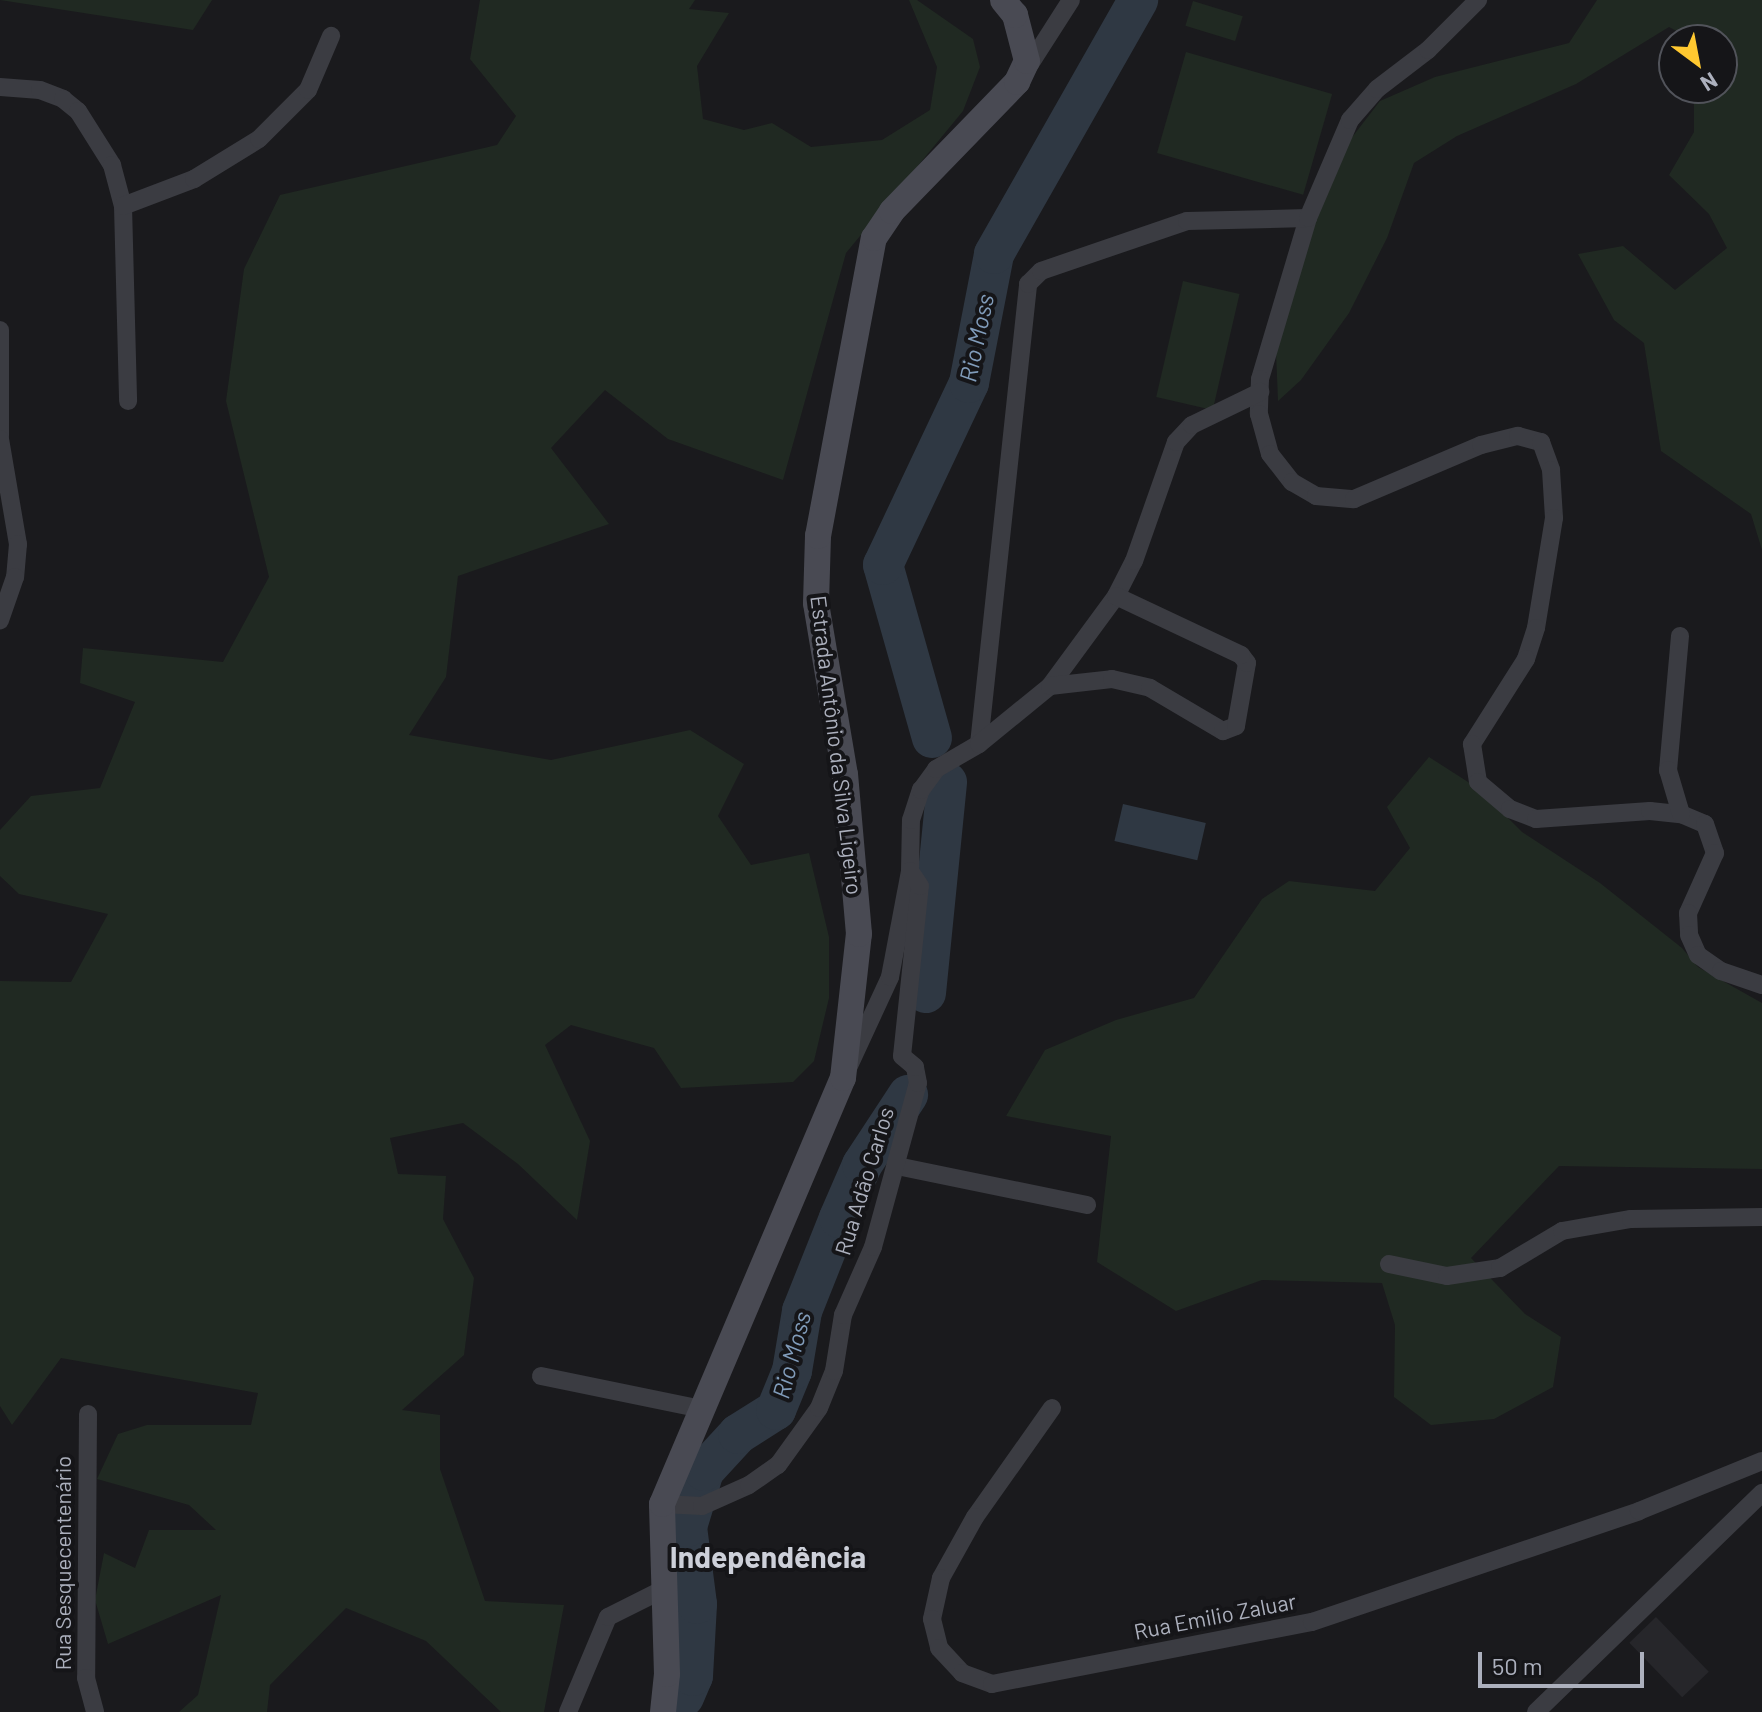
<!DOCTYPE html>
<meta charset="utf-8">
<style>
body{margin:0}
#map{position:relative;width:1762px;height:1712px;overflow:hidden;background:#1a1a1d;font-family:Barlow,sans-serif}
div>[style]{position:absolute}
.built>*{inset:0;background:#26262a;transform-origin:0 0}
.green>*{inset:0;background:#202922;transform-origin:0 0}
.water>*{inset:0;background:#2f3843;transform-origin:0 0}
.river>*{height:40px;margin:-20px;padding:0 20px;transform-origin:20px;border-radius:20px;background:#2f3843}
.street>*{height:18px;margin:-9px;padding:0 9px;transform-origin:9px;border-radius:9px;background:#3b3c42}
.secondary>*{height:26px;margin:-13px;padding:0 13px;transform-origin:13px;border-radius:13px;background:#494a53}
span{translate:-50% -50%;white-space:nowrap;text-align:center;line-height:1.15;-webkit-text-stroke:8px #151518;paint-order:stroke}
.street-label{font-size:22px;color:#acb0bd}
.water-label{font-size:24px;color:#819cba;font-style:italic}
.district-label{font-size:30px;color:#cdd0d9;font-weight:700}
.north{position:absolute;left:1658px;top:24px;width:80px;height:80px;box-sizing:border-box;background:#151518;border:2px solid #51535a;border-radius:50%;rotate:148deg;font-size:22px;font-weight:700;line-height:32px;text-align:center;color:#acb0bd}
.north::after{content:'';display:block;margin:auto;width:28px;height:36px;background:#ffc830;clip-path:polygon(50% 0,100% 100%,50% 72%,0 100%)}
.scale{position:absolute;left:1478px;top:1652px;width:166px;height:36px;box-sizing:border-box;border:4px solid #acb0bd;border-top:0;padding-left:10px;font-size:24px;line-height:28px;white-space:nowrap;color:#acb0bd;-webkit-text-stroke:6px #151518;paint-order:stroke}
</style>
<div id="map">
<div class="built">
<div style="left:1656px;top:1617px;width:76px;height:37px;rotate:46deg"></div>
</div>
<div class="green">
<div style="clip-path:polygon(0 0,212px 0,193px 30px)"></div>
<div style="clip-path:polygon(480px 0,695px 0,689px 9px,729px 13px,697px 66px,703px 119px,744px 130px,772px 123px,811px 147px,882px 140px,930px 110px,937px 67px,909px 0,917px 0,973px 39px,980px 67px,963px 111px,846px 253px,783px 480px,668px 439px,605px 390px,551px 448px,609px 524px,458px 576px,446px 677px,409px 735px,551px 760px,690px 730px,744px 764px,718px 816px,751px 865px,809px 853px,829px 937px,829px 998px,814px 1061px,793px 1082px,681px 1088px,654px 1048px,571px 1025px,545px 1045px,590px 1141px,577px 1220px,518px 1164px,463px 1123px,390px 1138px,398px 1174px,446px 1176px,443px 1219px,474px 1278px,464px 1355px,402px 1410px,440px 1415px,440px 1469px,485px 1601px,564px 1605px,544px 1712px,501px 1712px,426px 1641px,346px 1608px,270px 1685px,267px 1712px,179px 1712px,198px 1695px,221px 1595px,108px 1644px,95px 1600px,104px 1553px,135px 1568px,149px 1530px,216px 1530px,189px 1505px,97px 1479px,118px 1434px,147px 1425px,251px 1425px,258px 1393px,61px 1358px,12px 1425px,0 1406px,0 981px,71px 982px,108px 914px,19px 894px,0 876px,0 830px,31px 796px,100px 788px,135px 702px,80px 683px,83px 648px,223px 662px,269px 577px,226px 401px,244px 269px,280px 195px,497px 145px,516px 116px,470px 59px)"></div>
<div style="clip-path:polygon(1597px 0,1762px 0,1762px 550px,1751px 514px,1661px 451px,1644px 343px,1614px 320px,1578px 254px,1623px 246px,1675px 290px,1727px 248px,1709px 214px,1669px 175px,1694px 132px,1694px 88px,1722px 88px,1722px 40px,1694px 40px,1669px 27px,1576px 84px,1457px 136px,1414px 163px,1387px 238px,1349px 313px,1301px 380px,1278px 401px,1274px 303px,1316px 184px,1380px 101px,1435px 77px,1569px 43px)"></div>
<div style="left:1193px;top:1px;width:52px;height:26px;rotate:17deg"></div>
<div style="left:1186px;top:52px;width:152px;height:105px;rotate:16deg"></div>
<div style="left:1183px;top:281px;width:58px;height:119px;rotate:13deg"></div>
<div style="clip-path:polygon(1429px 757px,1479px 789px,1522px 832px,1600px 883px,1682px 948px,1698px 967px,1762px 1003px,1762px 1169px,1559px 1166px,1471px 1258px,1525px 1314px,1561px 1337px,1553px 1387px,1494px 1419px,1431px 1425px,1394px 1397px,1395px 1325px,1382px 1283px,1262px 1280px,1176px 1311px,1097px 1262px,1111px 1136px,1006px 1116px,1045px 1050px,1116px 1020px,1194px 998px,1262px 899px,1289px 881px,1375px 891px,1410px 848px,1387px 807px)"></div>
</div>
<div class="water">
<div style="left:1123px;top:804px;width:85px;height:38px;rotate:13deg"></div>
</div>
<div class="river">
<div style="left:932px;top:738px;width:180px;rotate:-105.8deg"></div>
<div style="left:883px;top:565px;width:201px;rotate:-64.7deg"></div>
<div style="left:969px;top:383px;width:131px;rotate:-79deg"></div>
<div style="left:994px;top:254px;width:292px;rotate:-60.4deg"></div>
<div style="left:926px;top:993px;width:212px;rotate:-84.3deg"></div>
<div style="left:684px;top:1697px;width:23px;rotate:-67deg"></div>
<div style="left:693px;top:1676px;width:72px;rotate:-86.8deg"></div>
<div style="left:697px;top:1604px;width:78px;rotate:-97.4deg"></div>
<div style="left:687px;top:1527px;width:59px;rotate:-73.1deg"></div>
<div style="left:704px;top:1471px;width:50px;rotate:-47.4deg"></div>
<div style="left:738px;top:1434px;width:45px;rotate:-32.3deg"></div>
<div style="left:776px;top:1410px;width:42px;rotate:-67.7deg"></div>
<div style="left:792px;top:1371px;width:61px;rotate:-80.5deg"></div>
<div style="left:802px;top:1311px;width:100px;rotate:-68.3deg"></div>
<div style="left:839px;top:1218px;width:58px;rotate:-66.5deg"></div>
<div style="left:862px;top:1165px;width:84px;rotate:-56.7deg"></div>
</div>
<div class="street">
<div style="left:1025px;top:72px;width:85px;rotate:-57.4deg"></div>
<div style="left:0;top:87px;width:40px;rotate:4.3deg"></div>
<div style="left:40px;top:90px;width:25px;rotate:21deg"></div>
<div style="left:63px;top:99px;width:19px;rotate:39deg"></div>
<div style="left:78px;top:111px;width:64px;rotate:57.8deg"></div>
<div style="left:112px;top:165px;width:42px;rotate:75deg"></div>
<div style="left:123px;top:206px;width:195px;rotate:88.5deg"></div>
<div style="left:123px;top:206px;width:76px;rotate:-20.8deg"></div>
<div style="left:194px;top:179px;width:76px;rotate:-31.6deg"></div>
<div style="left:259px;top:139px;width:69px;rotate:-45deg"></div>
<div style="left:308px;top:90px;width:59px;rotate:-66.9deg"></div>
<div style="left:1308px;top:218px;width:168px;rotate:106.6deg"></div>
<div style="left:1260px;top:379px;width:35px;rotate:92deg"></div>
<div style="left:1259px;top:414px;width:41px;rotate:74.6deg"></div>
<div style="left:1270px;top:454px;width:36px;rotate:52deg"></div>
<div style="left:1292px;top:482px;width:28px;rotate:30deg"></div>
<div style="left:1316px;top:496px;width:38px;rotate:5deg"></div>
<div style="left:1354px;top:499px;width:138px;rotate:-23deg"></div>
<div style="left:1481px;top:445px;width:38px;rotate:-14deg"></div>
<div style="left:1518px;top:436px;width:24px;rotate:15deg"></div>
<div style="left:1541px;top:442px;width:30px;rotate:70deg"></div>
<div style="left:1551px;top:470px;width:48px;rotate:86.4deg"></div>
<div style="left:1554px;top:518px;width:111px;rotate:99.3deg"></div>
<div style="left:1536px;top:628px;width:33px;rotate:108deg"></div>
<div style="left:1526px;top:659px;width:101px;rotate:122.4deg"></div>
<div style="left:1472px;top:744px;width:38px;rotate:81deg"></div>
<div style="left:1478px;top:782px;width:42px;rotate:40.2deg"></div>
<div style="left:1510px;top:809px;width:28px;rotate:21deg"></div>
<div style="left:1536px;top:819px;width:114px;rotate:-4deg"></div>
<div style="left:1650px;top:811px;width:31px;rotate:6deg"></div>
<div style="left:1681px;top:814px;width:26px;rotate:23deg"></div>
<div style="left:1705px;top:824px;width:31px;rotate:71deg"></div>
<div style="left:1715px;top:853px;width:66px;rotate:114.2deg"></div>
<div style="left:1688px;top:913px;width:22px;rotate:87deg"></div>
<div style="left:1689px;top:935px;width:22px;rotate:66deg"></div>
<div style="left:1698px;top:955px;width:28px;rotate:35deg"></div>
<div style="left:1721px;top:971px;width:43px;rotate:18.9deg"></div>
<div style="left:0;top:330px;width:106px;rotate:90deg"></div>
<div style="left:0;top:439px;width:107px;rotate:80.3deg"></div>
<div style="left:18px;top:544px;width:33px;rotate:95deg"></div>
<div style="left:15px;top:577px;width:46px;rotate:109.2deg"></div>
<div style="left:1680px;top:636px;width:135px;rotate:95.1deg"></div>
<div style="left:1668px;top:770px;width:46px;rotate:73.5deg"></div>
<div style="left:1050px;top:686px;width:112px;rotate:-53.7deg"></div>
<div style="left:1116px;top:596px;width:39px;rotate:-63deg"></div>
<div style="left:1134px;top:561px;width:126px;rotate:-70.6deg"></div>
<div style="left:1176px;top:442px;width:23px;rotate:-47deg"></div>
<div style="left:1192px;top:425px;width:76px;rotate:-25.9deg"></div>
<div style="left:979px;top:744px;width:463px;rotate:-83.9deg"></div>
<div style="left:1028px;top:284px;width:18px;rotate:-45deg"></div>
<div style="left:1041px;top:271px;width:154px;rotate:-18.9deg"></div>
<div style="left:1187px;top:221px;width:121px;rotate:-1.4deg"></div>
<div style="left:1308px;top:218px;width:107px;rotate:-66.8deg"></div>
<div style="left:1350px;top:120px;width:41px;rotate:-48.9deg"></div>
<div style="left:1377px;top:89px;width:64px;rotate:-37.4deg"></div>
<div style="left:1428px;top:50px;width:71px;rotate:-45deg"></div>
<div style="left:848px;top:1068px;width:100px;rotate:-65.2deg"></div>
<div style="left:890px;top:977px;width:108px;rotate:-79.3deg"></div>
<div style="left:910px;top:871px;width:51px;rotate:-88.9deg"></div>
<div style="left:911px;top:820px;width:32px;rotate:-72deg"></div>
<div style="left:921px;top:790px;width:26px;rotate:-54deg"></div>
<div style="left:936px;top:769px;width:50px;rotate:-30.2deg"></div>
<div style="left:979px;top:744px;width:92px;rotate:-39.2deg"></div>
<div style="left:1050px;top:686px;width:62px;rotate:-6.4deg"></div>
<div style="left:1112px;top:679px;width:39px;rotate:13deg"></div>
<div style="left:1150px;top:688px;width:85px;rotate:30.5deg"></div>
<div style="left:1223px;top:731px;width:14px;rotate:-21deg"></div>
<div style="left:1236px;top:726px;width:64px;rotate:-80.1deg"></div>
<div style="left:1247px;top:663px;width:10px;rotate:-127deg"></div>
<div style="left:1241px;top:655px;width:138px;rotate:-154.7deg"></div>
<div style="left:897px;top:1166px;width:194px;rotate:11.6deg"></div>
<div style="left:1389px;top:1264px;width:59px;rotate:11.7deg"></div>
<div style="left:1447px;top:1276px;width:54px;rotate:-8.6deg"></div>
<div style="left:1500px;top:1268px;width:72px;rotate:-30.8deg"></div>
<div style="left:1562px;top:1231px;width:70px;rotate:-9.9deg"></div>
<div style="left:1631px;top:1219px;width:131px;rotate:-0.9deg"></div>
<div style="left:541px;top:1376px;width:164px;rotate:11.6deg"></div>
<div style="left:1052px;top:1408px;width:133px;rotate:125.2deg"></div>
<div style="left:975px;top:1517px;width:70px;rotate:119.1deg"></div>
<div style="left:941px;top:1578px;width:42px;rotate:102.4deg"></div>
<div style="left:932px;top:1619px;width:30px;rotate:76deg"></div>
<div style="left:939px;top:1648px;width:34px;rotate:47deg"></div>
<div style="left:962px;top:1673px;width:32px;rotate:20deg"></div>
<div style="left:992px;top:1684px;width:326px;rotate:-11deg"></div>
<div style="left:1312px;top:1622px;width:345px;rotate:-18.7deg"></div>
<div style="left:1639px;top:1511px;width:133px;rotate:-22.1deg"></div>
<div style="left:88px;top:1414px;width:264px;rotate:90.4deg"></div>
<div style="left:86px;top:1678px;width:35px;rotate:75deg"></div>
<div style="left:662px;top:1504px;width:40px;rotate:2.9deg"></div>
<div style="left:702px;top:1506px;width:51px;rotate:-24.1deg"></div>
<div style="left:749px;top:1485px;width:35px;rotate:-35deg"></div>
<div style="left:778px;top:1465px;width:70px;rotate:-54.3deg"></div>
<div style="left:819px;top:1408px;width:40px;rotate:-68deg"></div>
<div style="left:834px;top:1371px;width:57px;rotate:-80.9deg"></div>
<div style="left:843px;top:1315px;width:74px;rotate:-66.2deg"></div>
<div style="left:873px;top:1247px;width:170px;rotate:-74.7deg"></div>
<div style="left:918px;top:1083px;width:16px;rotate:-101deg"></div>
<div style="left:915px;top:1067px;width:17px;rotate:-140deg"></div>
<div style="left:902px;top:1056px;width:171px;rotate:-84deg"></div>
<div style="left:920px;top:886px;width:18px;rotate:-124deg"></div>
<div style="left:568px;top:1712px;width:103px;rotate:-67.2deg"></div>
<div style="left:608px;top:1617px;width:65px;rotate:-26.6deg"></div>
<div style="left:1536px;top:1712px;width:315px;rotate:-44.1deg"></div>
</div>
<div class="secondary">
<div style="left:663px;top:1712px;width:38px;rotate:-84deg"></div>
<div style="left:667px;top:1674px;width:170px;rotate:-91.7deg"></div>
<div style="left:662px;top:1504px;width:463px;rotate:-67deg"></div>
<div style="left:843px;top:1078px;width:145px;rotate:-83.7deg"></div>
<div style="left:859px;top:934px;width:160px;rotate:-95deg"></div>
<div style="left:845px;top:775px;width:174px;rotate:-99.6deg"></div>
<div style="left:816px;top:603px;width:67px;rotate:-88.3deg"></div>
<div style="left:818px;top:536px;width:303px;rotate:-79.4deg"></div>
<div style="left:874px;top:238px;width:32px;rotate:-56deg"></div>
<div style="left:892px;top:211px;width:180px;rotate:-45.9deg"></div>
<div style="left:1017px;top:82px;width:23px;rotate:-65deg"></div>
<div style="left:1027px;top:61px;width:48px;rotate:-104.6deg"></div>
<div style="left:1015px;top:15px;width:19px;rotate:-129deg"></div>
</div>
<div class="street-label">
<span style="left:837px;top:745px;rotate:83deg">Estrada Antônio da Silva Ligeiro</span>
<span style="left:864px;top:1181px;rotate:-73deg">Rua Adão Carlos</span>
<span style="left:63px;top:1563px;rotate:-90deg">Rua Sesquecentenário</span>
<span style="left:1215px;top:1616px;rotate:-11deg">Rua Emilio Zaluar</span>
</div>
<div class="water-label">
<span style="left:976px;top:338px;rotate:-78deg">Rio Moss</span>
<span style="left:791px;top:1355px;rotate:-75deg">Rio Moss</span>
</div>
<div class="district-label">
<span style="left:768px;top:1556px">Independência</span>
</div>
<div class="north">N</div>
<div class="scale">50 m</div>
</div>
